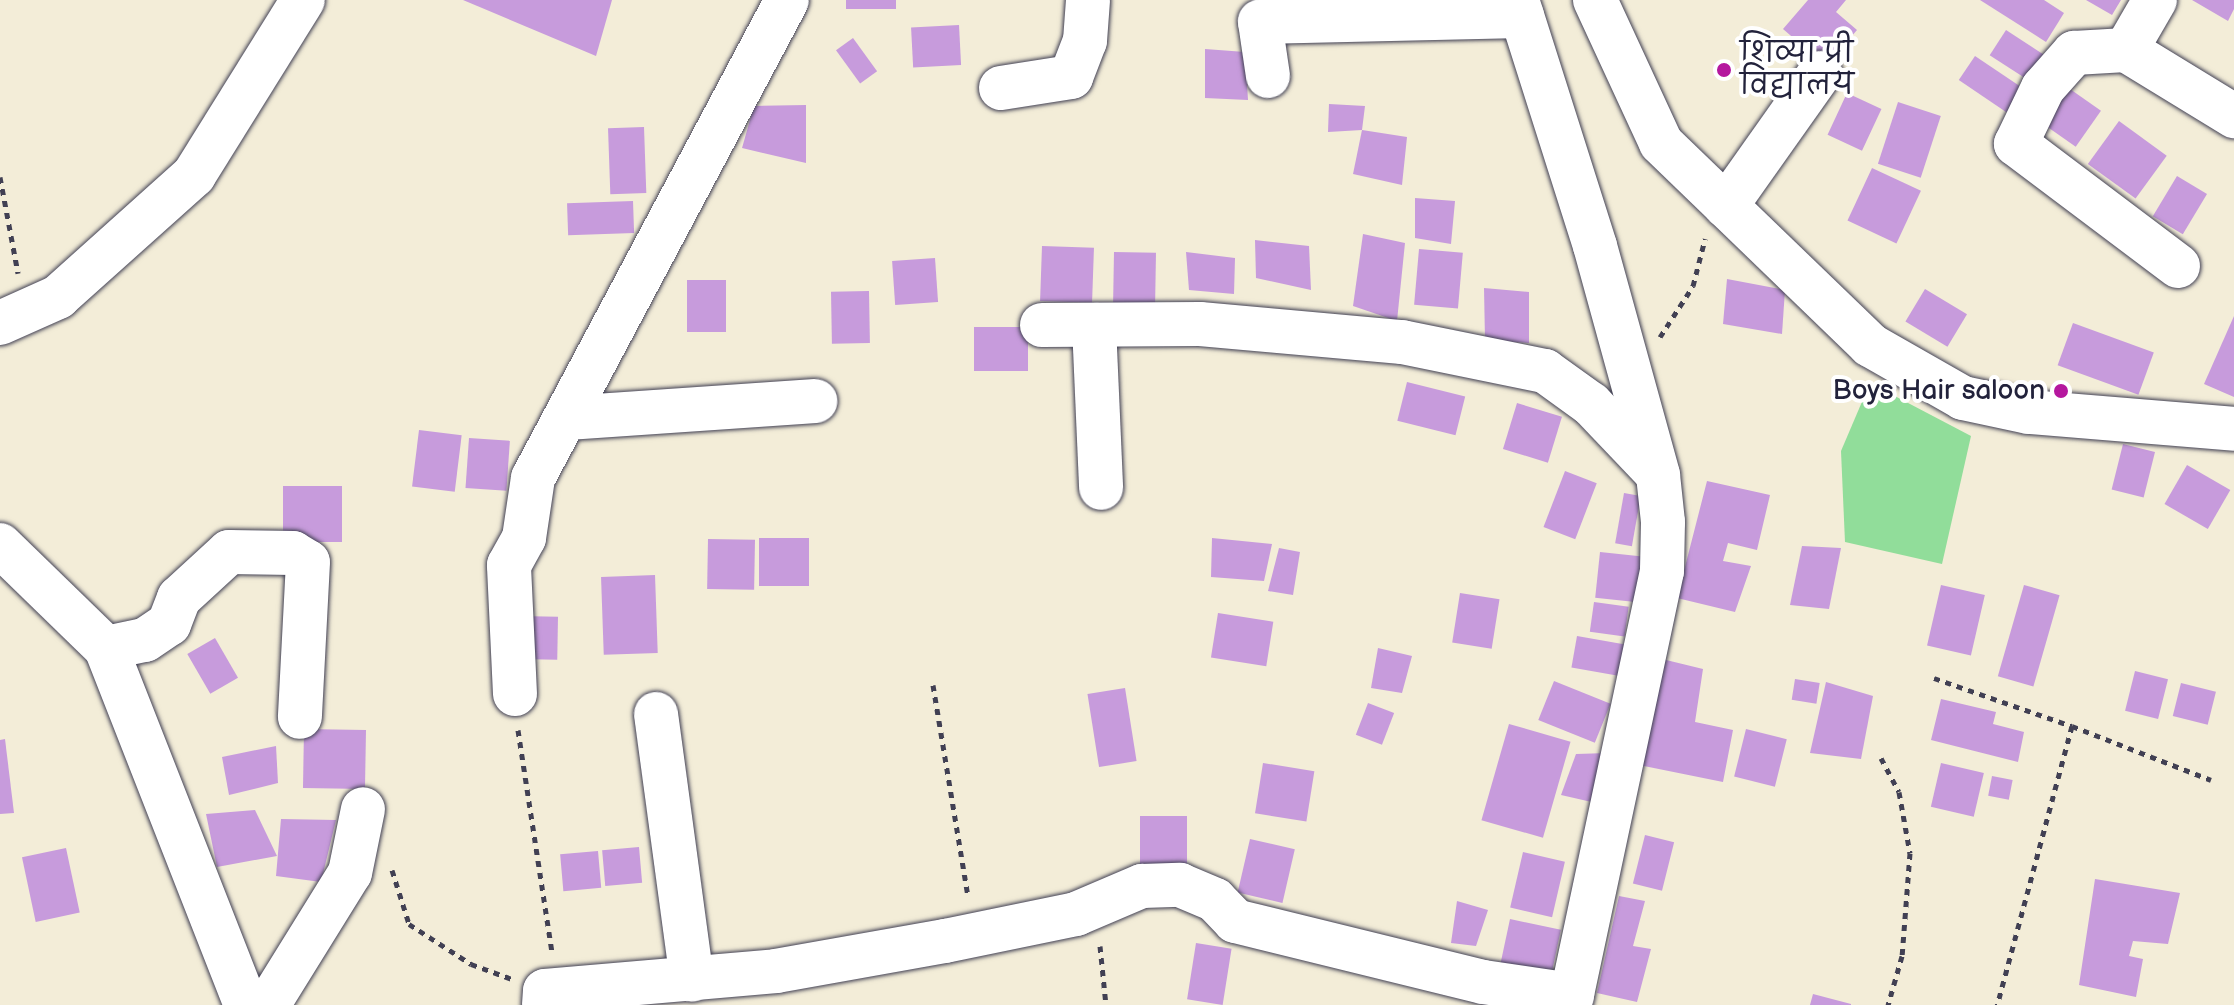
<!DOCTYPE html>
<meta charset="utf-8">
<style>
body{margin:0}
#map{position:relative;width:2234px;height:1005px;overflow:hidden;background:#f3edd8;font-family:"Balsamiq Sans","Playpen Sans Deva",sans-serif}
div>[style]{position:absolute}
.green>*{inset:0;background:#91dd9a}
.building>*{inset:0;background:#c79bdc;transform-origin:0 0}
.path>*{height:5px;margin-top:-2.5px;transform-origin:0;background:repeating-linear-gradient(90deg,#414053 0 6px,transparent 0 12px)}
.roads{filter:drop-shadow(0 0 2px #414053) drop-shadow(0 0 2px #414053)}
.minor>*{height:44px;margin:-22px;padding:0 22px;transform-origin:22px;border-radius:22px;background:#fff}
.major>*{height:44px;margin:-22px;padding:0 22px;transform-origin:22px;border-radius:22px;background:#fff}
.dots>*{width:22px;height:22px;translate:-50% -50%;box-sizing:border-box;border:4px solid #fff;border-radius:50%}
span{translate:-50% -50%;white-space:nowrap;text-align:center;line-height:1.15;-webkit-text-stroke:8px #fff;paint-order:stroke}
.poi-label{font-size:28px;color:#22223b}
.left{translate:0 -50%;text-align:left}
.right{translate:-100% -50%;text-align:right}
</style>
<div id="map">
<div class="green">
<div style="clip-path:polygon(1870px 383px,1971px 436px,1942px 564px,1845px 542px,1841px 451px)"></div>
</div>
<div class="building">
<div style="clip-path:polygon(463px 0,612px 0,596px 56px)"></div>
<div style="left:846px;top:0;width:50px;height:9px"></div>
<div style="clip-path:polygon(1808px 0,1846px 0,1836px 12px,1857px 30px,1826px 66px,1783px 29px)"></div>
<div style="clip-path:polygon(1980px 0,2044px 0,2064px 13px,2046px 42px)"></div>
<div style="clip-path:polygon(2086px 0,2121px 0,2112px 15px)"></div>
<div style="clip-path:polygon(2192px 0,2234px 0,2234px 9px,2228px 21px)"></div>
<div style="left:959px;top:25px;width:40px;height:48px;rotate:87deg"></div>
<div style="left:2006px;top:30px;width:48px;height:30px;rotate:33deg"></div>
<div style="left:853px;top:38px;width:41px;height:21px;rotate:54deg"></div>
<div style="clip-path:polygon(1205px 49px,1245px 52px,1248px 100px,1205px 98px)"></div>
<div style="left:1975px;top:56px;width:61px;height:29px;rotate:34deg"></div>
<div style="left:2060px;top:82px;width:50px;height:44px;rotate:35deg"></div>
<div style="left:1847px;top:93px;width:38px;height:46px;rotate:25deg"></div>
<div style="left:1898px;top:102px;width:45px;height:65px;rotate:18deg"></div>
<div style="clip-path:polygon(1329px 104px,1365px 106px,1362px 130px,1328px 132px)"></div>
<div style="clip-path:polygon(806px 105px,806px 163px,742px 148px,754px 106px)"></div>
<div style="left:2119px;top:121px;width:59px;height:53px;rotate:36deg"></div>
<div style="left:644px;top:127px;width:66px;height:36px;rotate:88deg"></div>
<div style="clip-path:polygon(1362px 130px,1407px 137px,1402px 185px,1353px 174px)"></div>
<div style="left:1872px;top:168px;width:54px;height:58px;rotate:25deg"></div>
<div style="left:2177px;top:176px;width:35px;height:47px;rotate:31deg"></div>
<div style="clip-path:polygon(1415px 198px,1455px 201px,1451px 244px,1415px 238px)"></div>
<div style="left:633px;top:201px;width:32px;height:66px;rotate:88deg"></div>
<div style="clip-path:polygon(1363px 234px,1405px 243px,1397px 321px,1353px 306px)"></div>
<div style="clip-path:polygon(1255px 240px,1309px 246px,1311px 290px,1256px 278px)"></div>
<div style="left:1042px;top:246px;width:52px;height:55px;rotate:2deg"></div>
<div style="left:1419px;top:249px;width:44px;height:56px;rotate:5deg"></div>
<div style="left:1114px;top:252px;width:42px;height:55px;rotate:1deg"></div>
<div style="clip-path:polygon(1186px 252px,1235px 258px,1234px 294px,1189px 290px)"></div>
<div style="left:935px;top:258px;width:44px;height:43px;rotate:86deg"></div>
<div style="clip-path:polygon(1727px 279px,1785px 290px,1782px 334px,1723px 324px)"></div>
<div style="left:687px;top:280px;width:39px;height:52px"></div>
<div style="clip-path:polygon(1484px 288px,1529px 292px,1529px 343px,1485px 340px)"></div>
<div style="left:1925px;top:289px;width:49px;height:38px;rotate:31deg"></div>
<div style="left:869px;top:291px;width:52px;height:38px;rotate:89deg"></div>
<div style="clip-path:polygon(2234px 316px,2234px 397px,2204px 384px)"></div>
<div style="left:2073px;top:323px;width:86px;height:45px;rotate:20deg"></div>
<div style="left:974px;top:327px;width:54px;height:44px"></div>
<div style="left:1407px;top:382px;width:60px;height:40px;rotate:14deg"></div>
<div style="left:1517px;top:403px;width:47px;height:48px;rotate:17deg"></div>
<div style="left:419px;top:430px;width:43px;height:57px;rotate:7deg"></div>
<div style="left:469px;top:438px;width:41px;height:50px;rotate:4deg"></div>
<div style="left:2123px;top:444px;width:33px;height:47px;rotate:14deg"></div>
<div style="left:2187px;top:465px;width:50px;height:45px;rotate:30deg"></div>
<div style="left:1565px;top:471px;width:34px;height:60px;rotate:21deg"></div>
<div style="clip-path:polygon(1707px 481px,1770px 495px,1757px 550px,1728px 543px,1723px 561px,1751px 566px,1735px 612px,1677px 598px)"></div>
<div style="left:283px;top:486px;width:59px;height:56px"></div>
<div style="left:1624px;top:493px;width:17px;height:51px;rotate:10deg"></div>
<div style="left:809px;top:538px;width:48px;height:50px;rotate:90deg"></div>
<div style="clip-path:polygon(1212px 538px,1272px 544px,1264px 581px,1211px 577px)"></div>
<div style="left:708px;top:539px;width:47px;height:50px;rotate:1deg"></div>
<div style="clip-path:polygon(1802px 546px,1841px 548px,1829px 609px,1790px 605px)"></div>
<div style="clip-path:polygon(1279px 548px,1300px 552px,1293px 595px,1268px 591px)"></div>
<div style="left:1600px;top:552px;width:45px;height:46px;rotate:6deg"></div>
<div style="left:655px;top:575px;width:78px;height:54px;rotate:88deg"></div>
<div style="left:1941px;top:585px;width:45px;height:62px;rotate:13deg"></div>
<div style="left:2024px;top:585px;width:37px;height:95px;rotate:16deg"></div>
<div style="left:1460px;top:593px;width:40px;height:50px;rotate:9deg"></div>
<div style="left:1594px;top:602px;width:35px;height:30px;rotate:8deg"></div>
<div style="left:1218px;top:613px;width:56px;height:45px;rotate:9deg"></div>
<div style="left:519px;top:616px;width:39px;height:43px;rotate:1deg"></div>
<div style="left:1577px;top:636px;width:59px;height:32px;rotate:10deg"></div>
<div style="left:215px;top:638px;width:46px;height:32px;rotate:60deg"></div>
<div style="clip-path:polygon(1378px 648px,1412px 656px,1402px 693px,1371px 688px)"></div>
<div style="clip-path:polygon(1662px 659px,1703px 669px,1695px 722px,1733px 730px,1723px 782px,1639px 765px)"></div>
<div style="left:2135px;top:671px;width:34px;height:41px;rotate:14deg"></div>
<div style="left:1795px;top:679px;width:25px;height:21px;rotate:9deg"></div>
<div style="left:1554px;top:681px;width:61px;height:42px;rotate:22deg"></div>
<div style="clip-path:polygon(1826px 682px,1873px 696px,1861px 759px,1810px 753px)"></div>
<div style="left:2181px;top:683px;width:36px;height:34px;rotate:14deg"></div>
<div style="left:1125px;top:688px;width:74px;height:38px;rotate:81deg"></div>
<div style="clip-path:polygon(1941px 699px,1996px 712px,1993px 724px,2024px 732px,2018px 762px,1931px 740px)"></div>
<div style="left:1368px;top:703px;width:28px;height:34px;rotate:21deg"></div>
<div style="left:1509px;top:724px;width:64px;height:100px;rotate:16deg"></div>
<div style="left:1746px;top:729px;width:42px;height:49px;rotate:14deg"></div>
<div style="left:366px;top:730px;width:59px;height:62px;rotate:91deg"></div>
<div style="clip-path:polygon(5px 739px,14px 813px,0 814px,0 740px)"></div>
<div style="clip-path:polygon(276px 746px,278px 783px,229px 795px,222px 757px)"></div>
<div style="clip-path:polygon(1608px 753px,1596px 803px,1561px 795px,1576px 754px)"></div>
<div style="left:1263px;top:763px;width:52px;height:51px;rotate:9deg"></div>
<div style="left:1941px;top:763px;width:44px;height:45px;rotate:13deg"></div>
<div style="left:1992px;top:776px;width:21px;height:20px;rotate:11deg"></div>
<div style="clip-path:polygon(255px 810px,277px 856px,217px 867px,206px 814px)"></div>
<div style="left:1140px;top:816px;width:47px;height:63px"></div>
<div style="clip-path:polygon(281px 819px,336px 820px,321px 882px,276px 876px)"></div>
<div style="left:1645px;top:835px;width:30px;height:50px;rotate:14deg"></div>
<div style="left:1250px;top:839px;width:46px;height:55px;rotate:13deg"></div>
<div style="left:639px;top:847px;width:36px;height:37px;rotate:85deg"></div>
<div style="left:66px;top:848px;width:66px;height:45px;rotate:78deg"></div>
<div style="left:598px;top:851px;width:37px;height:38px;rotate:85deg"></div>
<div style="left:1523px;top:852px;width:43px;height:57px;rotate:13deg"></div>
<div style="clip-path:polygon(2095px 879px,2180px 893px,2168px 944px,2133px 941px,2129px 956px,2143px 959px,2136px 997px,2079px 985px)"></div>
<div style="clip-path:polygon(1619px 896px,1645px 901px,1633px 946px,1651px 949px,1637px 1002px,1597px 993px)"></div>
<div style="clip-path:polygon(1457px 901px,1488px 910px,1476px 946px,1451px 943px)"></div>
<div style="left:1510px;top:919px;width:52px;height:56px;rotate:12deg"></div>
<div style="left:1196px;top:943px;width:36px;height:57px;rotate:9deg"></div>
<div style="clip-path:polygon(1813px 994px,1851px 1004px,1851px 1005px,1810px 1005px)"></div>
</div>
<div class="path">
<div style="left:0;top:177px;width:98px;rotate:79.4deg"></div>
<div style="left:1660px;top:337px;width:61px;rotate:-57.1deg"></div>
<div style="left:1693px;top:286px;width:49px;rotate:-75.7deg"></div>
<div style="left:1934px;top:678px;width:146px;rotate:19.2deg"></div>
<div style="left:2072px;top:726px;width:289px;rotate:105deg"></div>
<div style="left:933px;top:685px;width:214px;rotate:80.6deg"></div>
<div style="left:2072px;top:726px;width:149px;rotate:21.2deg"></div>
<div style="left:518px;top:730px;width:226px;rotate:81.3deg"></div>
<div style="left:1881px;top:758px;width:38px;rotate:62deg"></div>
<div style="left:1899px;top:792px;width:62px;rotate:79.8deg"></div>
<div style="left:1910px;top:853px;width:103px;rotate:94.4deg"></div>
<div style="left:1902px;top:956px;width:51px;rotate:105.9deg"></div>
<div style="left:392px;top:870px;width:57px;rotate:72.5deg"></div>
<div style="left:409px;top:924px;width:74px;rotate:32.8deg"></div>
<div style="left:471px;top:964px;width:44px;rotate:20.1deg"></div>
<div style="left:1100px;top:946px;width:59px;rotate:84.2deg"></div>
</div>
<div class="roads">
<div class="minor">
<div style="left:1517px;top:0;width:258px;rotate:72.4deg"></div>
<div style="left:1595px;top:246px;width:238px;rotate:74.6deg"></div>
<div style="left:1658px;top:475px;width:47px;rotate:83.9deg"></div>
<div style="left:1663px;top:522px;width:49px;rotate:91.2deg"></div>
<div style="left:1662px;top:571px;width:444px;rotate:102deg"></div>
<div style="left:2126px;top:50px;width:58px;rotate:-59.9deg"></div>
<div style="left:1268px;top:76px;width:55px;rotate:-98.4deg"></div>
<div style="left:1260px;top:22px;width:262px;rotate:-1.3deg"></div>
<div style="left:1001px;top:88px;width:71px;rotate:-8.9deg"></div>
<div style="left:1071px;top:77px;width:39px;rotate:-69deg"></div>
<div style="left:1085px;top:41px;width:41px;rotate:-85.8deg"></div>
<div style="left:1726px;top:206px;width:163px;rotate:-54.7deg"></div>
<div style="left:2178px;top:266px;width:203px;rotate:-143deg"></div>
<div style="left:2016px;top:144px;width:62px;rotate:-64.3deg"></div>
<div style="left:2043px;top:88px;width:47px;rotate:-48.5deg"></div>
<div style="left:2074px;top:53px;width:52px;rotate:-3.3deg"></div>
<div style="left:2126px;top:50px;width:127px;rotate:31.4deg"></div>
<div style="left:0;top:323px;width:64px;rotate:-24.1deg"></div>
<div style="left:58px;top:297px;width:183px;rotate:-41.9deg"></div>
<div style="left:194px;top:175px;width:206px;rotate:-58.1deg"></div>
<div style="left:1042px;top:325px;width:158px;rotate:-0.4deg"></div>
<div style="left:1200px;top:324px;width:203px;rotate:5.1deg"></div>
<div style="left:1402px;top:342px;width:146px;rotate:11.5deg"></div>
<div style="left:1545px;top:371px;width:57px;rotate:35.7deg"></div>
<div style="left:1591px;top:404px;width:90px;rotate:46.4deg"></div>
<div style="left:1094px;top:325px;width:163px;rotate:87.5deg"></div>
<div style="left:567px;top:418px;width:249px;rotate:-3.9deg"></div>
<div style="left:0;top:545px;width:148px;rotate:44.2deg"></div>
<div style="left:106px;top:648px;width:383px;rotate:68.6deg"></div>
<div style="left:106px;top:648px;width:40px;rotate:-12deg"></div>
<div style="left:145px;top:640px;width:29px;rotate:-34deg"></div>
<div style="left:169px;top:624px;width:28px;rotate:-69deg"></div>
<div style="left:179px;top:598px;width:68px;rotate:-42.6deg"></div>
<div style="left:229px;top:552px;width:64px;rotate:0.9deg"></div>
<div style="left:293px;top:553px;width:17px;rotate:31deg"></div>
<div style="left:308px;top:562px;width:155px;rotate:93deg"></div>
<div style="left:515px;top:694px;width:129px;rotate:-92.7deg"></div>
<div style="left:509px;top:565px;width:31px;rotate:-61deg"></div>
<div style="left:524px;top:538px;width:61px;rotate:-81.5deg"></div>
<div style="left:533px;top:478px;width:541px;rotate:-62.01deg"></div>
<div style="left:656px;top:714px;width:268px;rotate:82.3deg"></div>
<div style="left:268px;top:1005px;width:155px;rotate:-58.2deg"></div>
<div style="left:350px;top:873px;width:65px;rotate:-78.5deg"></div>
<div style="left:544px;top:1005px;width:14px;rotate:-86deg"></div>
<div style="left:545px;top:991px;width:232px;rotate:-4.9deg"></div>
<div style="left:776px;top:971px;width:172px;rotate:-10.1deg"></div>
<div style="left:945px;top:941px;width:134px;rotate:-11.6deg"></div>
<div style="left:1076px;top:914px;width:72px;rotate:-23deg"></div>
<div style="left:1142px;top:886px;width:38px;rotate:-2deg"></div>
<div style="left:1180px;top:885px;width:38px;rotate:23deg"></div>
<div style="left:1215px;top:900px;width:29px;rotate:46deg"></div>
<div style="left:1235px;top:921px;width:255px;rotate:13.8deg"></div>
<div style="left:1483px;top:982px;width:90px;rotate:8.3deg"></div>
</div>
<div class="major">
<div style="left:1595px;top:0;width:157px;rotate:65.2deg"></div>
<div style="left:1661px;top:143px;width:291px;rotate:44deg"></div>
<div style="left:1870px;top:345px;width:107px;rotate:29.7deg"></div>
<div style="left:1963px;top:398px;width:67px;rotate:12deg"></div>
<div style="left:2029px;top:412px;width:206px;rotate:4.7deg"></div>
</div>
</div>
<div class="dots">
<div style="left:1724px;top:70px;background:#b5179e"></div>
<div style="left:2061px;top:391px;background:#b5179e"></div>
</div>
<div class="poi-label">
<span class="left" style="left:1740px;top:70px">शिव्या प्री<br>विद्यालय</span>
<span class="right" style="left:2045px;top:391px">Boys Hair saloon</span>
</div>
</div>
